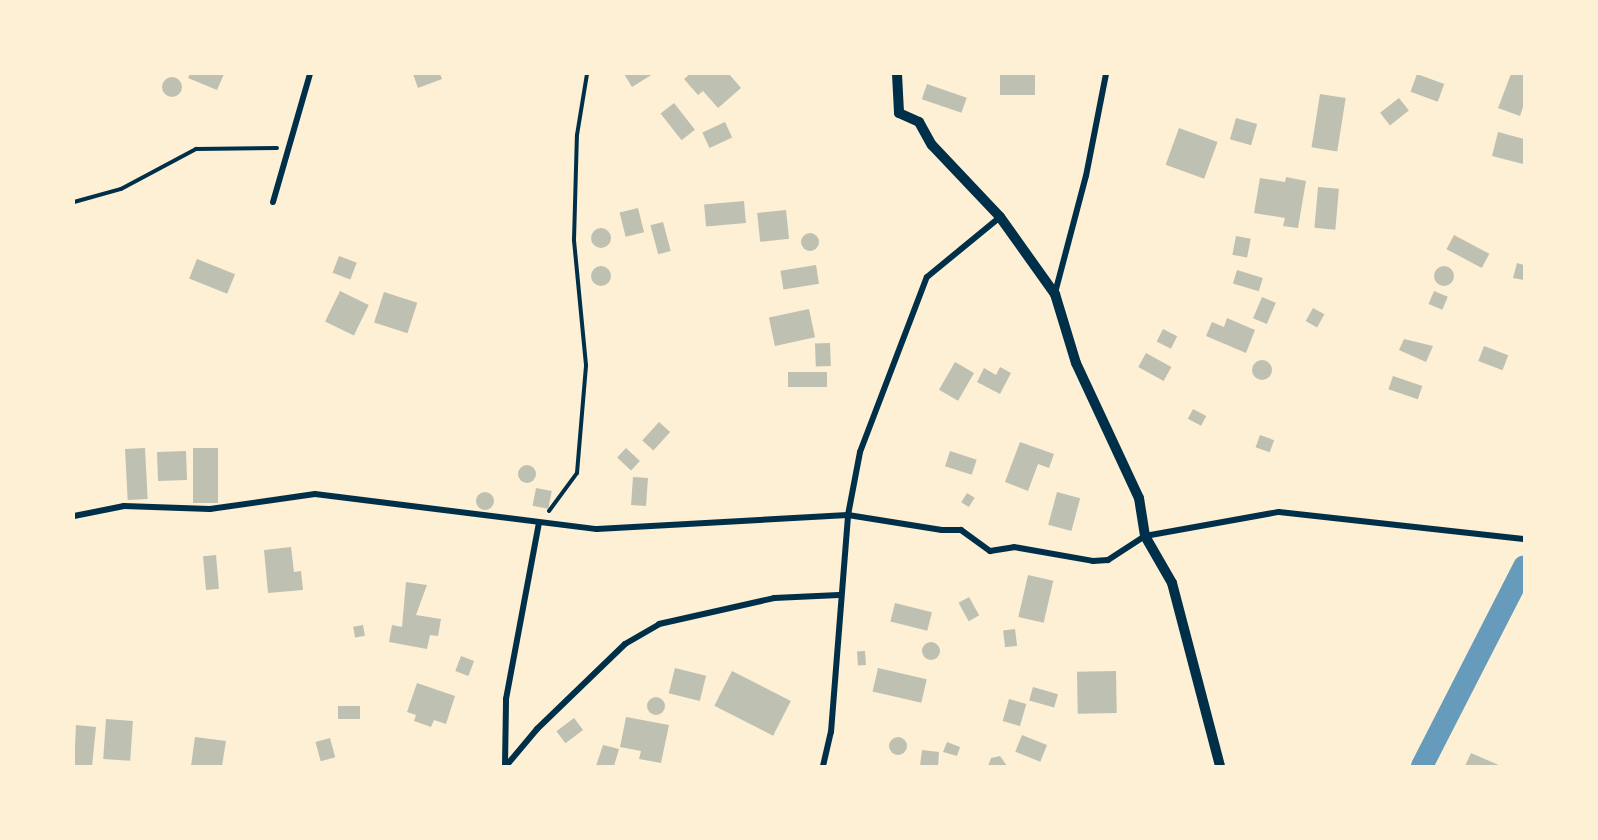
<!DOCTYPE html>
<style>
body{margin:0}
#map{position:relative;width:1598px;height:840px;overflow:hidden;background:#fdf0d5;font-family:"Work Sans",sans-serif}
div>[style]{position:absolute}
.canal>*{height:22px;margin:-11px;padding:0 11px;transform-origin:11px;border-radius:11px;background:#669bbc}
.building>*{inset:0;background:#bec0b2;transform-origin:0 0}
.round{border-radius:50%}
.path>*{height:4px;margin:-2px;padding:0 2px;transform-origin:2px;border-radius:2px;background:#003049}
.minor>*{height:6px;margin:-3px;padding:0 3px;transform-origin:3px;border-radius:3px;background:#003049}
.tertiary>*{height:10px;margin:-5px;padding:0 5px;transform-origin:5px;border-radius:5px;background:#003049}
span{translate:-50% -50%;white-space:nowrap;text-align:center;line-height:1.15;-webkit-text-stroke:4.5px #fdf0d5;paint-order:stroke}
.frame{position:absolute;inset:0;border:75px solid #fdf0d5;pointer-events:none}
</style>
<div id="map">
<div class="canal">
<div style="left:1422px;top:766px;width:224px;rotate:-62.9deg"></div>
</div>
<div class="building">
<div style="clip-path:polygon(190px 74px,224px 74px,217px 90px,188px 78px)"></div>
<div style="clip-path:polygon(413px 74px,440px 74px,442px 79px,418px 88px)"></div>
<div style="clip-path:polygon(624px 74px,653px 74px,632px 87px)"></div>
<div style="clip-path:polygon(690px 74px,729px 74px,741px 88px,718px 108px,703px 91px,698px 95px,684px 79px)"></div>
<div style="left:1000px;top:74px;width:35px;height:21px"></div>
<div style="left:1417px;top:74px;width:29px;height:19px;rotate:20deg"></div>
<div style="clip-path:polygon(1511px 74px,1524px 74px,1524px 104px,1520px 116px,1498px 108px)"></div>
<div class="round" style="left:162px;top:77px;width:20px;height:20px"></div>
<div style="left:927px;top:84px;width:42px;height:16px;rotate:19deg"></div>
<div style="left:1320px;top:94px;width:26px;height:54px;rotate:9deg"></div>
<div style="left:1399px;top:98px;width:16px;height:24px;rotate:52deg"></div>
<div style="left:674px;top:103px;width:34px;height:17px;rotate:52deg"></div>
<div style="left:1236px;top:118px;width:22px;height:22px;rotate:16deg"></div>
<div style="left:725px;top:122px;width:17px;height:25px;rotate:65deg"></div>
<div style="left:1179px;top:128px;width:41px;height:39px;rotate:20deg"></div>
<div style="clip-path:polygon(1498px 132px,1524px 139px,1523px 164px,1492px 156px)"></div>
<div style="clip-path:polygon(1286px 177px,1306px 181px,1298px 228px,1283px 226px,1285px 218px,1254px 213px,1260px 178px,1285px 182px)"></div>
<div style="left:1318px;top:187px;width:21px;height:41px;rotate:5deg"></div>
<div style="left:744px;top:201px;width:22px;height:40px;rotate:85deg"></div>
<div style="left:638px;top:208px;width:25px;height:19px;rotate:76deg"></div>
<div style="left:786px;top:210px;width:29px;height:29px;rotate:84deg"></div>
<div style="left:663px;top:222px;width:30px;height:13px;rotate:75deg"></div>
<div class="round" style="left:591px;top:228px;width:20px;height:20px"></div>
<div class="round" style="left:801px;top:233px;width:18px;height:18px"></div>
<div style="left:1454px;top:235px;width:40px;height:16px;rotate:28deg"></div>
<div style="left:1236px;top:236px;width:15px;height:19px;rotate:11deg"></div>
<div style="left:339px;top:256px;width:19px;height:18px;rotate:21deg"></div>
<div style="left:197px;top:259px;width:41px;height:21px;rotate:22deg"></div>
<div style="clip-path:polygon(1517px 263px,1524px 265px,1524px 280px,1513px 278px)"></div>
<div style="left:816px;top:265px;width:19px;height:36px;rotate:81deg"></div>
<div class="round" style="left:1434px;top:266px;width:20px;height:20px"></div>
<div class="round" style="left:591px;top:266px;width:20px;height:20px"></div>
<div style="left:1237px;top:270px;width:27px;height:14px;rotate:17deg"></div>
<div style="left:340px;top:291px;width:32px;height:34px;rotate:26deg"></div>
<div style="left:1434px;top:291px;width:15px;height:14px;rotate:23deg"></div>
<div style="left:384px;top:292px;width:35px;height:32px;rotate:18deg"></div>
<div style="left:1262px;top:297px;width:15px;height:23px;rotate:23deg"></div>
<div style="left:1313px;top:308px;width:13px;height:15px;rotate:29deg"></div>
<div style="left:809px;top:309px;width:29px;height:41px;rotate:78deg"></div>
<div style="clip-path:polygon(1227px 318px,1255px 330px,1246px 353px,1206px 336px,1212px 322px,1224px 327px)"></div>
<div style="left:1163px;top:329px;width:16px;height:14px;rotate:27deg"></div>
<div style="clip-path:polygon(1404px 339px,1433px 346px,1426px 362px,1399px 350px)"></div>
<div style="left:830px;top:343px;width:23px;height:15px;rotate:88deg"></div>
<div style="left:1484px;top:346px;width:26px;height:16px;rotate:21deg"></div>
<div style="left:1146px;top:353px;width:29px;height:16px;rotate:29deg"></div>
<div class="round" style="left:1252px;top:360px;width:20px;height:20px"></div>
<div style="left:955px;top:362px;width:22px;height:32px;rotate:30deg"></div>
<div style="clip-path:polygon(1000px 367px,1011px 373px,1000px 394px,977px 382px,984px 368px,996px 375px)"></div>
<div style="left:788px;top:372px;width:39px;height:15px"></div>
<div style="left:1393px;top:376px;width:31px;height:14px;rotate:19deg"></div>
<div style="left:1193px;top:409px;width:15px;height:11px;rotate:28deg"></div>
<div style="left:659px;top:422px;width:15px;height:25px;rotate:42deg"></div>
<div style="left:1260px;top:435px;width:15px;height:13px;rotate:20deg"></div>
<div style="clip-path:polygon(1020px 442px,1054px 454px,1049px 468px,1038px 464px,1028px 491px,1005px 482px)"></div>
<div style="left:145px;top:448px;width:51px;height:20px;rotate:87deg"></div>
<div style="left:193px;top:448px;width:25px;height:55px"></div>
<div style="left:626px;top:448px;width:19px;height:13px;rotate:43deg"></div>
<div style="left:186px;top:451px;width:29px;height:29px;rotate:88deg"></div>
<div style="left:950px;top:451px;width:28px;height:16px;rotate:18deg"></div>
<div class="round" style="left:518px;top:465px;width:18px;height:18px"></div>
<div style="left:633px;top:477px;width:15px;height:28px;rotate:4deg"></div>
<div style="left:536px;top:488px;width:16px;height:18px;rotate:11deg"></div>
<div class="round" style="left:476px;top:492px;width:18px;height:18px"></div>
<div style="left:1057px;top:492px;width:24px;height:34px;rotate:15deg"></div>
<div style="left:967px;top:493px;width:9px;height:11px;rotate:32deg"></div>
<div style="clip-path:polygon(291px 547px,294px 572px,301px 571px,303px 590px,268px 593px,264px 550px)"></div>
<div style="left:216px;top:555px;width:34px;height:13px;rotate:85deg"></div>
<div style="left:1028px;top:575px;width:26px;height:43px;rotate:13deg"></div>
<div style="clip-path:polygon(406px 582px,427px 585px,416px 615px,441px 619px,438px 636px,430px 635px,427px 649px,389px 642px,392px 625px,402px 627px)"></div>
<div style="left:969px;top:597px;width:21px;height:12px;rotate:61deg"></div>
<div style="left:895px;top:603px;width:38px;height:19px;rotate:14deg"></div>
<div style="left:363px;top:625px;width:11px;height:10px;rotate:80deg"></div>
<div style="left:1015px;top:629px;width:17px;height:12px;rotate:83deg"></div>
<div class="round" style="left:922px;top:642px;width:18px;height:18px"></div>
<div style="left:865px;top:651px;width:14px;height:8px;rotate:86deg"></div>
<div style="left:461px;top:656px;width:14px;height:16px;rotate:21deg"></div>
<div style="left:675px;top:668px;width:32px;height:26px;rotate:14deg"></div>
<div style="left:878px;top:668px;width:50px;height:24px;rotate:13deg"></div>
<div style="left:732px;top:671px;width:66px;height:39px;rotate:27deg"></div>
<div style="left:1116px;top:671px;width:42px;height:39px;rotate:89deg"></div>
<div style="clip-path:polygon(417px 683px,455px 696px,446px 724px,434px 720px,431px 727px,414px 721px,416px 715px,407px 712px)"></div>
<div style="left:1033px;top:687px;width:26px;height:14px;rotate:16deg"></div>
<div class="round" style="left:647px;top:697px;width:18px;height:18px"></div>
<div style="left:1009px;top:699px;width:18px;height:23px;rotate:16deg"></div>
<div style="left:338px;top:706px;width:22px;height:13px"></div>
<div style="clip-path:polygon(626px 717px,669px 725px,661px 763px,639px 759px,641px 751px,620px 747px)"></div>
<div style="left:574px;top:718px;width:15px;height:22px;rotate:53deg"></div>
<div style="left:106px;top:719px;width:27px;height:40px;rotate:4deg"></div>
<div style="clip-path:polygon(76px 725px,96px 727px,92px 766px,74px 766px)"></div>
<div style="left:1022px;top:735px;width:27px;height:18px;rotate:22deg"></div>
<div class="round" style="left:889px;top:737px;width:18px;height:18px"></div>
<div style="clip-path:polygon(195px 737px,226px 741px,222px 766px,191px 766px)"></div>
<div style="left:330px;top:738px;width:20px;height:15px;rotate:75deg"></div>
<div style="clip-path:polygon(947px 742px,960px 747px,957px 756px,943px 752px)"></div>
<div style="clip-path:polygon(603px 745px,619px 749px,614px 766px,596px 766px)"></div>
<div style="clip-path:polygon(922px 750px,939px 752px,938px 766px,920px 766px)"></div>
<div style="clip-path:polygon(1471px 753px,1501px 766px,1465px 766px)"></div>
<div style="clip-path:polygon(1000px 756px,1007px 766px,988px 766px,991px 758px)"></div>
</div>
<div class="path">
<div style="left:74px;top:202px;width:49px;rotate:-15.5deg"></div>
<div style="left:121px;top:189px;width:85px;rotate:-28.1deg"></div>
<div style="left:196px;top:149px;width:81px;rotate:-0.7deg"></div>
<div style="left:549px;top:511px;width:47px;rotate:-53.6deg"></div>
<div style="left:577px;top:473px;width:108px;rotate:-85.2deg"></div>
<div style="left:586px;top:365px;width:126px;rotate:-95.5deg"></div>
<div style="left:574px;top:240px;width:105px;rotate:-88.4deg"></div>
<div style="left:577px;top:135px;width:62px;rotate:-80.7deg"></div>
</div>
<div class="minor">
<div style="left:273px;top:202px;width:133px;rotate:-73.9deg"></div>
<div style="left:1055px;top:293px;width:121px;rotate:-75.2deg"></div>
<div style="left:1086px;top:176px;width:104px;rotate:-78.9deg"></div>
<div style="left:74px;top:516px;width:51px;rotate:-11.3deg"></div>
<div style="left:124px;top:506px;width:86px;rotate:2deg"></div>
<div style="left:210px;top:509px;width:106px;rotate:-8.1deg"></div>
<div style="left:315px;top:494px;width:284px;rotate:7.1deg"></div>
<div style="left:597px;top:529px;width:251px;rotate:-3.2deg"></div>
<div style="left:848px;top:515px;width:95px;rotate:9.1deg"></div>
<div style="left:942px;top:530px;width:19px"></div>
<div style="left:961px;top:530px;width:36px;rotate:36deg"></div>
<div style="left:990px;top:551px;width:24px;rotate:-9deg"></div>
<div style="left:1014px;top:547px;width:80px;rotate:10deg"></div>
<div style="left:1093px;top:561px;width:15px;rotate:-4deg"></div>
<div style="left:1108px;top:560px;width:44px;rotate:-33deg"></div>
<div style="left:1145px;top:536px;width:136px;rotate:-10.2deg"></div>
<div style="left:1279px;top:512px;width:246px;rotate:6.3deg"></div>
<div style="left:505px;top:766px;width:67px;rotate:-89.1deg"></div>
<div style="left:506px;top:699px;width:179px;rotate:-79.4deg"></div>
<div style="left:506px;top:766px;width:48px;rotate:-50deg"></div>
<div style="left:537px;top:729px;width:122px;rotate:-44deg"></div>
<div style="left:625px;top:644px;width:39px;rotate:-30deg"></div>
<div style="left:659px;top:624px;width:118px;rotate:-12.7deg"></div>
<div style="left:774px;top:598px;width:65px;rotate:-2.6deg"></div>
<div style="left:823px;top:766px;width:35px;rotate:-77deg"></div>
<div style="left:831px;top:732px;width:218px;rotate:-85.5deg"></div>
<div style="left:848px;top:515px;width:64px;rotate:-79.2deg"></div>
<div style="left:860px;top:452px;width:187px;rotate:-69.1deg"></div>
<div style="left:927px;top:277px;width:94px;rotate:-39.4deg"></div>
</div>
<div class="tertiary">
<div style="left:897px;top:74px;width:39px;rotate:87deg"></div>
<div style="left:899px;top:113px;width:22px;rotate:24deg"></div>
<div style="left:919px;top:122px;width:26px;rotate:61deg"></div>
<div style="left:932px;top:145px;width:99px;rotate:46.6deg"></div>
<div style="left:1000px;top:217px;width:95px;rotate:54.5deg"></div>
<div style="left:1055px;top:294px;width:72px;rotate:73.1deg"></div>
<div style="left:1076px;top:363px;width:149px;rotate:65deg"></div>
<div style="left:1139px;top:498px;width:38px;rotate:81deg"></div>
<div style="left:1145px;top:536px;width:54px;rotate:60.1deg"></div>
<div style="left:1172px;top:583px;width:189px;rotate:75.3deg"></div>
</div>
<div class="frame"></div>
</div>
